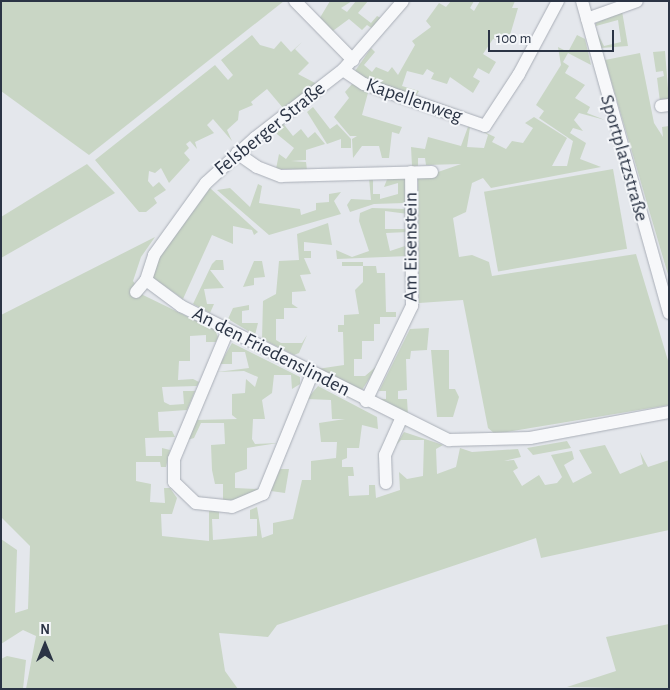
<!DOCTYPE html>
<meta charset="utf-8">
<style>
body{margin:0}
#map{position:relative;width:670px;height:690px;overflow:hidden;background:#e4e7ec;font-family:"Alegreya Sans",sans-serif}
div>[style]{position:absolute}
.green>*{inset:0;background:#c9d6c5;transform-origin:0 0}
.roads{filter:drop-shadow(0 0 1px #a9aeb7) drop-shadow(0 0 1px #a9aeb7)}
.minor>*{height:12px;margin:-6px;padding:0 6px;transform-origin:6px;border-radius:6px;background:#f7f8fa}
span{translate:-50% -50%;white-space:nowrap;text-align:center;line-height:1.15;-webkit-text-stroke:4px #f4f6f9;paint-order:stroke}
.street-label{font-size:20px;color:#2b3445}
.frame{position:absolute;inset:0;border:2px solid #2b3445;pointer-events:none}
.north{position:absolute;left:20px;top:620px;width:50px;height:50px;-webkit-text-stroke:4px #f4f6f9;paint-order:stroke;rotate:0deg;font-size:14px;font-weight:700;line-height:20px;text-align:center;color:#2b3445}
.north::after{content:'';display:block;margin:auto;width:18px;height:22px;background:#2b3445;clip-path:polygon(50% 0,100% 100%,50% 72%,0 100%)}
.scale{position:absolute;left:488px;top:30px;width:126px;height:22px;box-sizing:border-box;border:2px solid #2b3445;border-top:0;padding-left:6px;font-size:15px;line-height:18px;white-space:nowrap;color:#2b3445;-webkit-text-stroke:4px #f4f6f9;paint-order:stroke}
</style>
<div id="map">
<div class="green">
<div style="clip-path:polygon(1px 1px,284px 1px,89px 155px,1px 91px)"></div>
<div style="clip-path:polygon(330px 1px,352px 1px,341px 8px,347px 12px,356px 1px,368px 1px,358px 13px,371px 23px,377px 16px,383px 19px,373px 29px,367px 25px,362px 30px,349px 19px,330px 33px,318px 21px)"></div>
<div style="clip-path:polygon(451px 1px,474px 1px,470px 8px,474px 11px,480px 1px,515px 1px,512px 8px,518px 8px,508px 42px,493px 39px,483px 54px,496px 62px,489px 74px,478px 68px,473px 77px,480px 81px,473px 93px,450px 77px,447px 84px,431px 79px,434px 73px,427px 69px,423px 75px,407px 71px,402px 86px,419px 91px,416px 96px,366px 81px,355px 71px,371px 48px,375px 52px,364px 65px,372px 72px,376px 67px,388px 72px,392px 67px,398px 75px,415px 45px,412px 41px,431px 27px,426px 21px,439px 3px,446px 7px)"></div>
<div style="clip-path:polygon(622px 11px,628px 46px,601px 48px,597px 32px,604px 46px,621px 42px,618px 20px,596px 26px,596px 23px)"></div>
<div style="clip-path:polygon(252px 35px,260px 45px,274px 49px,281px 41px,291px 52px,302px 42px,295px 49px,309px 63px,298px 74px,317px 84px,283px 108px,267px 89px,251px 102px,253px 105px,239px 111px,238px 120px,227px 130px,232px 141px,213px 119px,207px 125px,214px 133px,195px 142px,197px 149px,190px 141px,186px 144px,189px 148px,184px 153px,190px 160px,169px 183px,161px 168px,155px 173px,149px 171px,148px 181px,153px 187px,159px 182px,166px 190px,154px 198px,157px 203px,146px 212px,139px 212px,161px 238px,95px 160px,215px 65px,228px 80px,233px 75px,221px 60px)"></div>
<div style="clip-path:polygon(577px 35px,585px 39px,591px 65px,568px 53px,563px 62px,569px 66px,565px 73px,585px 85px,575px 98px,590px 107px,587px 113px,605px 120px,579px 113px,574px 120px,583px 131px,573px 128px,570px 133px,586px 143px,580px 159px,601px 167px,491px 188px,483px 178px,472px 183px,466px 212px,453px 218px,459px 257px,472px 255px,489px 262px,492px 276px,636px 254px,669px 364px,669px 405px,495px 434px,488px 428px,463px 300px,419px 303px,418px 179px,461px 164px,426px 165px,425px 158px,418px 158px,418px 166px,412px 166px,411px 147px,425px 149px,428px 137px,461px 146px,469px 124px,479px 129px,470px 127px,467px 147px,484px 148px,488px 135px,482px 131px,495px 137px,492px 142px,506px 149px,512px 141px,523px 143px,533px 128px,525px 123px,534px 117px,567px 138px,552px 166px,567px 166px,573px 141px,539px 118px,544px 111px,536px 105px,561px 65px,558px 47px,568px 52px)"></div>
<div style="clip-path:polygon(665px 51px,669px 101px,660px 102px,657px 78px,664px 76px,663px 71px,656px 72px,653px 52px)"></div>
<div style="clip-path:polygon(640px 53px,654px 123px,663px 137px,662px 127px,669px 126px,669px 278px,605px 60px)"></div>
<div style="clip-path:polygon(352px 84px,369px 89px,362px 115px,402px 127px,399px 134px,392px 132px,389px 158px,382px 158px,379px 146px,362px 146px,353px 158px,352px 139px,357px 136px,350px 136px,334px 117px,349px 98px,345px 92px)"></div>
<div style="clip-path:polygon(313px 107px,330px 129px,337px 124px,351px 139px,351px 148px,341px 148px,341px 139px,327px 144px,307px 112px)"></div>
<div style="clip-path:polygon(282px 122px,293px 136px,301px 129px,308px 138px,315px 132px,325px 144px,306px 150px,306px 160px,291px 161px,306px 162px,307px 170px,276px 169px,279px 154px,286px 159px,294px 148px,272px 130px)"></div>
<div style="clip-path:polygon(87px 164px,115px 193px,1px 258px,1px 217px)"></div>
<div style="left:613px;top:169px;width:81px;height:131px;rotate:80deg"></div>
<div style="clip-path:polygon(388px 177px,405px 178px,405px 203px,374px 204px,350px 212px,347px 205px,351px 199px,371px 200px,369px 178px,373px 178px,373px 194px,380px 194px,380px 199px,398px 194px,398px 183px,384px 187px)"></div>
<div style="clip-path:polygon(258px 184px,262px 186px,259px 203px,300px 209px,301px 215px,316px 210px,316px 203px,329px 202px,329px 194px,341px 192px,334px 201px,341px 214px,269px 235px,217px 190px,230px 188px,250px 207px)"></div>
<div style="clip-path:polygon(210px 188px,258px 232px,254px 235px,252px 230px,233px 226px,233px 244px,212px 235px,183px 299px,153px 278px,159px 258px)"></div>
<div style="clip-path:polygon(372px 208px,406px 209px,408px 214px,385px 211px,385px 229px,408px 229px,408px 232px,386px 233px,390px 251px,408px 245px,408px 256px,337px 259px,336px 250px,352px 257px,369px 251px,359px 221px,360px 213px)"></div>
<div style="clip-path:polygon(328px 223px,332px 245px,304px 242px,304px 251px,311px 251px,311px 258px,304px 258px,311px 274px,300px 275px,306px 291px,292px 292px,292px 304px,298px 308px,284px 308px,284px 319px,276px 319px,276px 340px,281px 343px,302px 343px,307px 335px,299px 353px,294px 355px,262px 339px,263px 301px,276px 294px,279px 261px,299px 260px,297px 234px)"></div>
<div style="clip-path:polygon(155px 237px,141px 257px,133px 281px,143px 295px,215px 330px,218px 337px,216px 342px,206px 342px,206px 335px,190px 336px,190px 361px,179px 361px,178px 380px,193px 379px,199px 382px,197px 386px,162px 387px,164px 402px,170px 405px,184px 404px,183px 391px,195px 391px,187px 410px,158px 412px,159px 431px,172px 431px,175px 437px,145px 438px,146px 456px,162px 456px,162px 448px,170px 450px,166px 467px,161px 467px,160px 462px,136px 462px,136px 481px,151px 484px,150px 502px,165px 503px,164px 488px,170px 488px,177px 498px,172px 514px,161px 514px,162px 536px,209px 541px,209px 511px,219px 511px,219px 519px,212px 519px,213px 540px,257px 536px,257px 519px,250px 519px,250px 510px,257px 507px,262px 538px,273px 534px,273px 523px,293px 519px,302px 480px,311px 480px,311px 461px,336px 458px,337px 442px,321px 442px,319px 423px,345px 419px,332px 419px,331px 400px,307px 399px,318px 386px,377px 417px,378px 429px,362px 425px,359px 448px,347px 448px,347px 458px,342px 460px,342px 467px,353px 467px,354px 476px,348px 476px,349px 496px,369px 495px,369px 485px,375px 485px,376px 498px,400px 490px,399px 472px,407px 479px,423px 476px,424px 440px,401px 440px,396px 445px,404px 432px,443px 445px,436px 449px,437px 474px,456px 467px,460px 448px,472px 452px,518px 449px,521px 457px,504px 461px,514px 460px,518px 468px,513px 471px,522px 486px,539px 475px,545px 485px,557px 483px,562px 477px,551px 455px,572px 451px,574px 459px,564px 465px,573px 483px,592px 473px,579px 450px,605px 445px,620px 474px,643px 464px,640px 452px,648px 467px,669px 460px,669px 530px,541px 558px,536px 538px,277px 625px,268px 637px,219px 633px,225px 671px,238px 689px,26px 689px,36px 636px,23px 630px,1px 644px,1px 539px,17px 550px,15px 613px,28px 609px,30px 546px,1px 517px,1px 315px)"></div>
<div style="clip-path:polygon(216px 260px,223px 260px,224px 270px,210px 270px,224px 288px,204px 289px,207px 304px,214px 304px,210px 313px,193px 304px,212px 264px)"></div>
<div style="clip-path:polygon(254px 261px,262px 261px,265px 277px,254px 278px,254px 285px,243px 287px)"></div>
<div style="clip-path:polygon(342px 262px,363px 262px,363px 266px,376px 266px,377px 273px,385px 273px,386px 312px,396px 312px,396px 317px,380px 317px,380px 324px,374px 324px,374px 341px,362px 341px,362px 359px,354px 359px,354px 376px,365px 376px,378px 365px,362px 390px,317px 369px,344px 365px,343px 332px,338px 332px,338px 325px,344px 325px,344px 315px,359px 314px,355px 290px,363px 282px,363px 266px,342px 266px)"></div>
<div style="clip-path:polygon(249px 305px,249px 310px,242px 311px,242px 323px,258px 323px,255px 335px,228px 319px,233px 308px)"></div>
<div style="clip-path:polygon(429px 328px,427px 350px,411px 351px,410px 359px,406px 359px,407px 390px,398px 391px,398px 399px,407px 399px,408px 415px,380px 399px,386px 399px,386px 391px,379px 391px,410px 329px)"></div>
<div style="clip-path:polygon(232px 343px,300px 377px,300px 384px,292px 389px,291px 375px,274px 375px,272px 393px,262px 400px,265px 419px,253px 419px,252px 439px,255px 444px,278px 443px,247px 448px,247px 469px,235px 473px,235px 488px,259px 489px,244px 499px,231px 500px,223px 500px,223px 484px,215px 484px,212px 470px,211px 445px,225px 444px,224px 423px,201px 423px,194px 438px,187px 440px,195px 420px,237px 419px,232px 415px,232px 394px,245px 393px,246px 379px,255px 387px,258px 377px,244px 371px,217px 372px,249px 368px,245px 352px,232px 352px,232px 364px,220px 364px)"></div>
<div style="clip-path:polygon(431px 350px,449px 350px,449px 389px,455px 389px,459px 397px,453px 417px,437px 417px)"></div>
<div style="clip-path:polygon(567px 441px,571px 448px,533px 455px,527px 448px)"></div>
<div style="clip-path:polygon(280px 469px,289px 469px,285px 493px,271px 491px)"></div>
<div style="clip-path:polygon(669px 624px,669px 689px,567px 687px,616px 671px,606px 637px)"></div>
<div style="clip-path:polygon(7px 656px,26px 660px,23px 689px,1px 689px,1px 659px)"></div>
</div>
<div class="roads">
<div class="minor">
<div style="left:295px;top:1px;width:83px;rotate:45.5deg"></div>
<div style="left:582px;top:1px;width:324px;rotate:74.4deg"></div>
<div style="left:587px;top:19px;width:53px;rotate:-19.8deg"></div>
<div style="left:343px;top:70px;width:25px;rotate:34deg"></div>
<div style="left:364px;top:84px;width:128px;rotate:19.1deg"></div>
<div style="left:485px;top:126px;width:62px;rotate:-56.8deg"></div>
<div style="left:519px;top:74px;width:83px;rotate:-61.9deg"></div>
<div style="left:661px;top:106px;width:8px;rotate:-7deg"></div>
<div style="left:237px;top:153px;width:24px;rotate:35deg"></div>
<div style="left:257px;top:167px;width:26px;rotate:21deg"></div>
<div style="left:281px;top:176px;width:151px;rotate:-1.5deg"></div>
<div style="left:146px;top:280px;width:44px;rotate:36.6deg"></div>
<div style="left:181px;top:306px;width:300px;rotate:26.6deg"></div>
<div style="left:449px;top:440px;width:81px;rotate:-1.4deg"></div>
<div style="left:530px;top:438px;width:141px;rotate:-10.6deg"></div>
<div style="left:136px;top:292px;width:16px;rotate:-50deg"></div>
<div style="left:146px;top:280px;width:26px;rotate:-72deg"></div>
<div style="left:154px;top:255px;width:89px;rotate:-54.2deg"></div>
<div style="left:206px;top:183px;width:67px;rotate:-42.6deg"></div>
<div style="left:255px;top:138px;width:111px;rotate:-37.7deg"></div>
<div style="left:343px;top:70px;width:91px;rotate:-49deg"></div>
<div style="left:228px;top:330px;width:140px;rotate:112.7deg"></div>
<div style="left:174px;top:459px;width:23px;rotate:90deg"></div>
<div style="left:174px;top:482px;width:30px;rotate:44deg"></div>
<div style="left:196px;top:503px;width:36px;rotate:6deg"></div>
<div style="left:232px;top:507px;width:34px;rotate:-23deg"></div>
<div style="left:263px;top:494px;width:130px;rotate:-67.8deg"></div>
<div style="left:366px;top:401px;width:106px;rotate:-64.2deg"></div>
<div style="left:412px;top:306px;width:134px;rotate:-90.4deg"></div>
<div style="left:386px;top:483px;width:28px;rotate:-92deg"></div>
<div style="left:385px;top:455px;width:39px;rotate:-66deg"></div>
</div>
</div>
<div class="street-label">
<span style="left:414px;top:101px;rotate:19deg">Kapellenweg</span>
<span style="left:270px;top:129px;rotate:-39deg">Felsberger Straße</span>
<span style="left:624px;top:158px;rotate:74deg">Sportplatzstraße</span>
<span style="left:411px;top:247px;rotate:-90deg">Am Eisenstein</span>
<span style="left:271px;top:352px;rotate:27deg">An den Friedenslinden</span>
</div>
<div class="frame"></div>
<div class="north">N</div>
<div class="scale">100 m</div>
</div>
